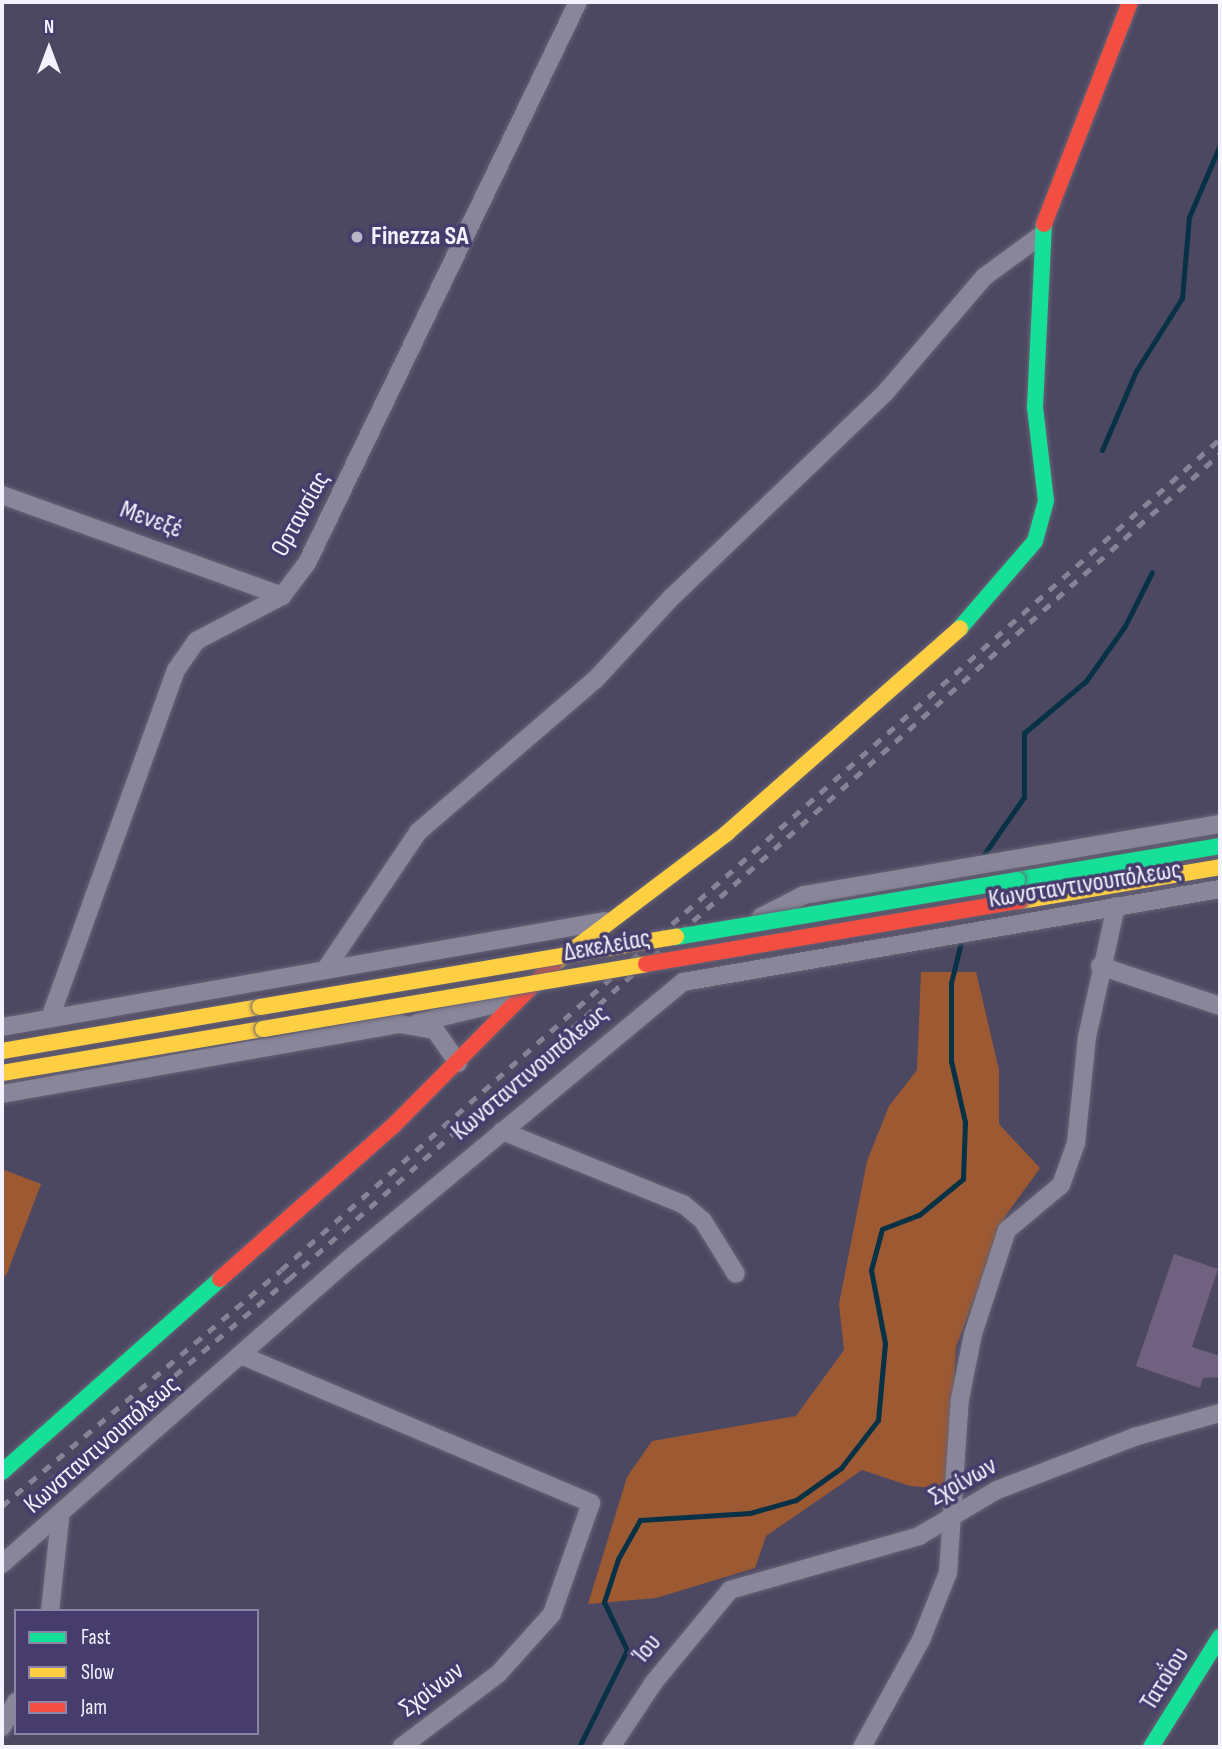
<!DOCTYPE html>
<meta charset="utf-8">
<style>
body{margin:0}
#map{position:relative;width:1222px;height:1749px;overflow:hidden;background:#4d4862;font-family:"Sofia Sans Condensed",sans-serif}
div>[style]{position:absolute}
.forest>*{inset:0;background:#9c5932}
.stream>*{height:5px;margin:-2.5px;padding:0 2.5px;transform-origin:2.5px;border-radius:2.5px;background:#073145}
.building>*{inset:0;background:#6f617f}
.roads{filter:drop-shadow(0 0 2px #676376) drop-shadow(0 0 2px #676376)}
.street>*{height:18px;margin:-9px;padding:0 9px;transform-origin:9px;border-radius:9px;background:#89869a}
.fast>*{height:16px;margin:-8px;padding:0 8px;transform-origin:8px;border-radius:8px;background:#16e098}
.slow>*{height:16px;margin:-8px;padding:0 8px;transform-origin:8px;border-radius:8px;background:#ffcf43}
.jam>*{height:16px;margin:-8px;padding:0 8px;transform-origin:8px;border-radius:8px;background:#f24e42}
.rail>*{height:5px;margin-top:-2.5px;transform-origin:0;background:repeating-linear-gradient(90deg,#858395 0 9px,transparent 0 18px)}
.bridges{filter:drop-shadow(0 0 2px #676376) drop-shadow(0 0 2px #676376)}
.fast-bridge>*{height:16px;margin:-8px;padding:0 8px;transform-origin:8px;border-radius:8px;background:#16e098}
.slow-bridge>*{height:16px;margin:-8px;padding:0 8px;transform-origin:8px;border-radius:8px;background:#ffcf43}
.jam-bridge>*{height:16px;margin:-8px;padding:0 8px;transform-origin:8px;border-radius:8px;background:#f24e42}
.dots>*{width:19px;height:19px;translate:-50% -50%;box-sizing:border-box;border:4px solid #463d6d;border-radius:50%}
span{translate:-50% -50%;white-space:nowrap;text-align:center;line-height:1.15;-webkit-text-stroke:7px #463d6d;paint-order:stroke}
.poi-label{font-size:26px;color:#f3f2fe;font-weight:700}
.left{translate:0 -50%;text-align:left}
.street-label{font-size:26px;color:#f3f2fe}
.frame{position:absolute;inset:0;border:4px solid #f3f2fe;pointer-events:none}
.legend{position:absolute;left:14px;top:1609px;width:245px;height:126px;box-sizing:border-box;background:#463d6d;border:2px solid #8b85a7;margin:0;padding:9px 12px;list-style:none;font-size:21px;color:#f3f2fe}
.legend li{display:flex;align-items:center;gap:14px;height:35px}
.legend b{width:35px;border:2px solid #8b85a7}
.north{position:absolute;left:14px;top:14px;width:70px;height:70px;-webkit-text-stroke:5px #463d6d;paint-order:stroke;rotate:0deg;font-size:19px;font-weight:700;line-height:28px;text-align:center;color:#f3f2fe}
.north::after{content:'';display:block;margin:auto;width:24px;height:32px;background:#f3f2fe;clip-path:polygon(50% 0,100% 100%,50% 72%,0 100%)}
</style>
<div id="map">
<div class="forest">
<div style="clip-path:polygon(921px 972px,976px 972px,999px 1070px,999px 1124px,1040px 1168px,1006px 1215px,956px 1347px,948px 1489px,910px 1486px,862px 1470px,766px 1536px,755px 1568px,656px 1598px,588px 1604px,627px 1477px,652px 1441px,796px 1416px,844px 1350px,839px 1304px,867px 1161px,889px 1106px,917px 1070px)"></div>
<div style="clip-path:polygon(2px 1169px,41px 1184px,6px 1276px,2px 1275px)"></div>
</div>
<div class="stream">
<div style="left:1102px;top:450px;width:86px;rotate:-66.7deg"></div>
<div style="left:1136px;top:371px;width:86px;rotate:-57.8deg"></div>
<div style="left:1182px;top:298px;width:81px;rotate:-85.1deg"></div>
<div style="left:1189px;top:217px;width:78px;rotate:-66.7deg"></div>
<div style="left:980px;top:860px;width:77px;rotate:-55.1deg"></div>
<div style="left:1024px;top:797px;width:64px;rotate:-90deg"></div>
<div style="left:1024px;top:733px;width:81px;rotate:-40deg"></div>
<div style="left:1086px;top:681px;width:67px;rotate:-54.7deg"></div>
<div style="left:1125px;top:626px;width:60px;rotate:-63.4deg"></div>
<div style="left:579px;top:1747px;width:108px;rotate:-63.7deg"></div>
<div style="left:627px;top:1650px;width:53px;rotate:-115.6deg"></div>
<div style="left:604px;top:1602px;width:45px;rotate:-72deg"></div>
<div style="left:618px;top:1559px;width:45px;rotate:-60.6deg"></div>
<div style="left:640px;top:1520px;width:110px;rotate:-3.6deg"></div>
<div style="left:750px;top:1513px;width:48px;rotate:-15.8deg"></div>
<div style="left:796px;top:1500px;width:55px;rotate:-35.4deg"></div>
<div style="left:841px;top:1468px;width:61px;rotate:-52.4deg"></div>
<div style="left:878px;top:1420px;width:77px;rotate:-84.8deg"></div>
<div style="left:885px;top:1343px;width:74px;rotate:-100.9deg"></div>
<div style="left:871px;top:1270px;width:42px;rotate:-75deg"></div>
<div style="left:882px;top:1229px;width:40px;rotate:-21deg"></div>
<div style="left:919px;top:1215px;width:57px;rotate:-39.3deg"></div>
<div style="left:963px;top:1179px;width:57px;rotate:-88deg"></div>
<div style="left:965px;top:1122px;width:63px;rotate:-102.9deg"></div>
<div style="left:951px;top:1061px;width:78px;rotate:-90deg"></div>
<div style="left:951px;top:983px;width:46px;rotate:-76.3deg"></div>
</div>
<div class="building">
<div style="clip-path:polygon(1174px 1254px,1218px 1269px,1192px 1347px,1220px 1356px,1220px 1377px,1203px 1378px,1200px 1388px,1136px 1366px)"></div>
</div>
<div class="roads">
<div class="street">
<div style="left:2px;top:495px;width:298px;rotate:19.8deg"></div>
<div style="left:761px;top:917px;width:48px;rotate:-27.1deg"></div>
<div style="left:804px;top:895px;width:422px;rotate:-9.7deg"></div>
<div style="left:1100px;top:966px;width:126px;rotate:18.4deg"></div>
<div style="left:325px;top:970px;width:166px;rotate:-56deg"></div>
<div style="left:418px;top:832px;width:233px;rotate:-40.7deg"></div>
<div style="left:595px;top:680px;width:112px;rotate:-47.2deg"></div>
<div style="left:671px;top:598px;width:296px;rotate:-43.8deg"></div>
<div style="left:885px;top:393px;width:153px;rotate:-49.5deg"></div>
<div style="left:984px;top:277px;width:69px;rotate:-36.2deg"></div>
<div style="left:50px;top:1018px;width:370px;rotate:-70.1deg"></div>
<div style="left:176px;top:670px;width:35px;rotate:-55deg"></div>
<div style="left:196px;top:641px;width:97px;rotate:-27.6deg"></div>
<div style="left:282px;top:596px;width:41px;rotate:-52.9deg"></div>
<div style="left:307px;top:563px;width:623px;rotate:-64.22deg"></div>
<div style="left:417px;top:1023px;width:98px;rotate:-13.6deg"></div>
<div style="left:2px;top:1027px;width:612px;rotate:-9.97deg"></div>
<div style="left:2px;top:1094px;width:404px;rotate:-10deg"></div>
<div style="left:400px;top:1024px;width:36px;rotate:10deg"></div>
<div style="left:435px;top:1030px;width:40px;rotate:55.1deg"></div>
<div style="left:502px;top:1131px;width:195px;rotate:22deg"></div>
<div style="left:683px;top:1204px;width:26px;rotate:40deg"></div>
<div style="left:703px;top:1221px;width:62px;rotate:58.1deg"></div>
<div style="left:243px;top:1356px;width:378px;rotate:22.9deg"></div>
<div style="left:591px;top:1503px;width:118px;rotate:109.4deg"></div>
<div style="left:552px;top:1614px;width:81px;rotate:132deg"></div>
<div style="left:498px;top:1674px;width:121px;rotate:143deg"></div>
<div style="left:2px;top:1564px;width:468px;rotate:-41.3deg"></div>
<div style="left:354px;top:1255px;width:428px;rotate:-39.7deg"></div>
<div style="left:683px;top:982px;width:545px;rotate:-9.83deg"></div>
<div style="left:50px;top:1611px;width:93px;rotate:-83.8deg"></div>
<div style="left:2px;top:1727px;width:29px;rotate:-61deg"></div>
<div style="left:611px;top:1747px;width:78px;rotate:-56.5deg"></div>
<div style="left:654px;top:1682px;width:119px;rotate:-50.4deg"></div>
<div style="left:730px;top:1590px;width:197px;rotate:-15.9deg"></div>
<div style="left:919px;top:1536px;width:91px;rotate:-30.5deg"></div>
<div style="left:997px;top:1490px;width:147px;rotate:-21.1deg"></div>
<div style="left:1134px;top:1437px;width:89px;rotate:-15.6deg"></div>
<div style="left:862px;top:1747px;width:122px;rotate:-61.1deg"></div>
<div style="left:921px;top:1640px;width:72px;rotate:-68.1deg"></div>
<div style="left:948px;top:1573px;width:174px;rotate:-86.1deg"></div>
<div style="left:960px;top:1399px;width:66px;rotate:-78.7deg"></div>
<div style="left:973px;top:1334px;width:109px;rotate:-71.9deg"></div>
<div style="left:1007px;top:1230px;width:70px;rotate:-39.8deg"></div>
<div style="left:1061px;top:1185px;width:45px;rotate:-70.3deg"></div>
<div style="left:1076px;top:1143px;width:107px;rotate:-84.1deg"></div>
<div style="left:1087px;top:1037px;width:134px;rotate:-77.5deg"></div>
</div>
<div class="fast">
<div style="left:960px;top:628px;width:115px;rotate:-49.2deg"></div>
<div style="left:1035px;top:541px;width:41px;rotate:-74.6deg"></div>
<div style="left:1046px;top:501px;width:95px;rotate:-96.7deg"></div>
<div style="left:1035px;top:407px;width:183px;rotate:-87.2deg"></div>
<div style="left:1017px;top:880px;width:206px;rotate:-9.5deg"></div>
<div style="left:2px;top:1472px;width:291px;rotate:-41.5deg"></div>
<div style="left:1151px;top:1747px;width:130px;rotate:-57.9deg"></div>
</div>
<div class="slow">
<div style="left:1020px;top:901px;width:203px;rotate:-9.6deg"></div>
<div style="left:554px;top:964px;width:217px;rotate:-37.1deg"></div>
<div style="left:727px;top:833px;width:310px;rotate:-41.3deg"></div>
<div style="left:2px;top:1051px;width:262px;rotate:-9.7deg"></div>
<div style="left:2px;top:1073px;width:265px;rotate:-9.6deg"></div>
</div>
<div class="jam">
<div style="left:1044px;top:224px;width:238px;rotate:-68.8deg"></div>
<div style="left:220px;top:1279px;width:230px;rotate:-41.5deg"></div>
<div style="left:392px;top:1127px;width:230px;rotate:-45.2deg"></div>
</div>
</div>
<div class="rail">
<div style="left:51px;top:1480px;width:312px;rotate:-40.2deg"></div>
<div style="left:289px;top:1279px;width:1244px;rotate:-41.55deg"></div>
<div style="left:2px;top:1506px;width:365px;rotate:-40.2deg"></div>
<div style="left:281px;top:1270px;width:1254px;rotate:-41.51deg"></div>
</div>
<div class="bridges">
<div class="fast-bridge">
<div style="left:676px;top:937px;width:346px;rotate:-9.5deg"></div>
</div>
<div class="slow-bridge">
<div style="left:260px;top:1007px;width:422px;rotate:-9.6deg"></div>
<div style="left:263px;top:1029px;width:388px;rotate:-9.6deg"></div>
</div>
<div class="jam-bridge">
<div style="left:646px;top:964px;width:379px;rotate:-9.6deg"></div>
</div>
</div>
<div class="dots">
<div style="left:357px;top:237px;background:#b9b6c7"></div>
</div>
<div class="poi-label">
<span class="left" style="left:371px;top:237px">Finezza SA</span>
</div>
<div class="street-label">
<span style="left:301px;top:514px;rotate:-61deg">Ορτανσίας</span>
<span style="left:151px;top:520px;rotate:20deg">Μενεξέ</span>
<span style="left:1085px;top:885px;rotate:-9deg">Κωνσταντινουπόλεως</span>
<span style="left:607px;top:946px;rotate:-10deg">Δεκελείας</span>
<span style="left:530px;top:1073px;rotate:-40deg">Κωνσταντινουπόλεως</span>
<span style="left:102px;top:1445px;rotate:-41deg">Κωνσταντινουπόλεως</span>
<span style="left:963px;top:1482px;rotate:-29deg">Σχοίνων</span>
<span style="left:647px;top:1649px;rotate:-50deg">Ίου</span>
<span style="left:1165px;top:1679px;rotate:-58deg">Τατοΐου</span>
<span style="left:432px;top:1690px;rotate:-37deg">Σχοίνων</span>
</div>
<div class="frame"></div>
<ul class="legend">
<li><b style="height:9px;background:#16e098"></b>Fast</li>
<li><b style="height:9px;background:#ffcf43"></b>Slow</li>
<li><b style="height:9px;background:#f24e42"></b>Jam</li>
</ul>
<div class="north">N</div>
</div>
